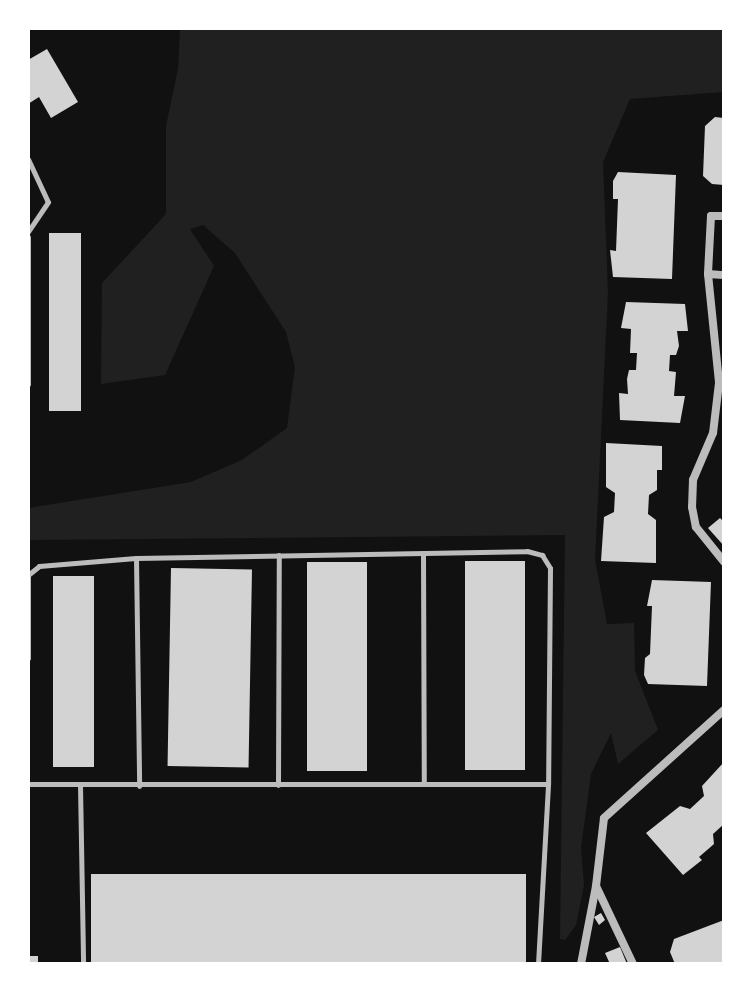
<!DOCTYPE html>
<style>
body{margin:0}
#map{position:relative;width:752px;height:992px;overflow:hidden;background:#111;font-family:Georgia,serif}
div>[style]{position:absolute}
.green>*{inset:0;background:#202020}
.building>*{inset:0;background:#d3d3d3;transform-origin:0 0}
.service>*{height:5px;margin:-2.5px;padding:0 2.5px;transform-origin:2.5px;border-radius:2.5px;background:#bcbcbc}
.minor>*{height:8px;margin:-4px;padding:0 4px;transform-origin:4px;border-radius:4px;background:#bcbcbc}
span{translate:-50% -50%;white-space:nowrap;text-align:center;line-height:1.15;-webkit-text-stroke:6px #fff;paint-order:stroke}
.frame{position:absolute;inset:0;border:30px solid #fff;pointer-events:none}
</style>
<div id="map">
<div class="green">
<div style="clip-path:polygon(180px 28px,724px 28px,724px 92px,630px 99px,603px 162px,608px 292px,595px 560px,607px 624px,634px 623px,635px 671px,658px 730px,618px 764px,611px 733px,591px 774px,581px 848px,584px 885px,576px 925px,565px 940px,560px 939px,565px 535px,28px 540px,28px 508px,191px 482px,242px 460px,287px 428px,295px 367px,286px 332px,235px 253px,203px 225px,190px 229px,214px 266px,165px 375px,101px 384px,102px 283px,166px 214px,166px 126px,178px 69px)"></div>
</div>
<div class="building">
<div style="clip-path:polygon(47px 49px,78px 102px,51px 118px,39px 97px,28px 104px,28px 60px)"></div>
<div style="clip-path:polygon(715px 117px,724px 118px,724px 185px,712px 184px,703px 176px,705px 126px)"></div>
<div style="clip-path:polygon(618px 172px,676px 175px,672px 279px,613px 277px,610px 250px,616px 251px,618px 199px,613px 199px,613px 181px)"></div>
<div style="left:49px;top:233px;width:32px;height:178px"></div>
<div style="clip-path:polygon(626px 302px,685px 304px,688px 331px,677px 331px,679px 346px,676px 355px,670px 355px,669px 371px,676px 372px,674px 396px,685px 396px,680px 423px,620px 420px,619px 393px,628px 394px,627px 379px,629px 370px,636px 370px,637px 353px,630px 353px,631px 329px,621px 328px)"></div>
<div style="clip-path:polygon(606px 443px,662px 446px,662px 470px,657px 470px,657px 490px,649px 495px,648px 514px,656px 520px,656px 563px,601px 561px,604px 517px,614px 512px,615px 493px,606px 487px)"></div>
<div style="clip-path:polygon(720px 518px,724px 522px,724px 546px,708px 528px)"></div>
<div style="left:465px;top:561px;width:60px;height:209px"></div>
<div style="left:307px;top:562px;width:60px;height:209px"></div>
<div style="left:171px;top:568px;width:81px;height:198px;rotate:1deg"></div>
<div style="left:53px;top:576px;width:41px;height:191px"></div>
<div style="clip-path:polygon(652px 580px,711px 582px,707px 686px,648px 684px,644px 675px,645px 658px,650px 654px,652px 606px,647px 606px)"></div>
<div style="clip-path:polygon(724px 762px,724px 824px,713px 834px,714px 844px,699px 857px,702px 860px,683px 875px,646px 833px,680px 806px,690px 809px,704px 796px,702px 786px)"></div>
<div style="left:91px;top:874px;width:435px;height:90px"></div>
<div style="clip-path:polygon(601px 913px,605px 920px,599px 925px,594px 917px)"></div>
<div style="clip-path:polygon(724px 920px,724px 964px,675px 964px,670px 952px,674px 939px)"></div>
<div style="clip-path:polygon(620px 947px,627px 964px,610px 964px,605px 953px)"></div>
<div style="left:28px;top:956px;width:10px;height:8px"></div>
</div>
<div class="service">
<div style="left:28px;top:159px;width:47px;rotate:65.1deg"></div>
<div style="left:48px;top:202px;width:36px;rotate:124deg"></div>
<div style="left:28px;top:237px;width:147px;rotate:90deg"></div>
<div style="left:423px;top:553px;width:231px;rotate:89.8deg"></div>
<div style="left:136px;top:558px;width:228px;rotate:89.2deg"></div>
<div style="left:28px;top:658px;width:83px;rotate:-90deg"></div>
<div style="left:28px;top:575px;width:14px;rotate:-39deg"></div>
<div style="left:39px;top:566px;width:97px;rotate:-4.7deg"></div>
<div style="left:136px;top:558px;width:391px;rotate:-1deg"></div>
<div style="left:527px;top:551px;width:16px;rotate:15deg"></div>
<div style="left:542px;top:555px;width:15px;rotate:58deg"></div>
<div style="left:550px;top:568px;width:216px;rotate:90.5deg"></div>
<div style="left:548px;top:784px;width:520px;rotate:180deg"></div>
<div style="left:80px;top:785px;width:179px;rotate:89deg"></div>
<div style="left:278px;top:785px;width:230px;rotate:-89.8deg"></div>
<div style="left:538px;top:964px;width:180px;rotate:-86.8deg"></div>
</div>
<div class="minor">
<div style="left:724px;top:216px;width:13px;rotate:180deg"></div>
<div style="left:711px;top:216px;width:58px;rotate:93deg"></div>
<div style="left:708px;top:274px;width:110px;rotate:84.2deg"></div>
<div style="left:719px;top:383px;width:50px;rotate:96.8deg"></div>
<div style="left:713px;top:433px;width:51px;rotate:113.1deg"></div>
<div style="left:693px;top:480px;width:27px;rotate:92deg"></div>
<div style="left:692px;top:507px;width:20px;rotate:79deg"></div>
<div style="left:696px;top:527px;width:45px;rotate:51.3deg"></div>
<div style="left:708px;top:274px;width:16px;rotate:4deg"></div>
<div style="left:596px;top:886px;width:68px;rotate:-83.3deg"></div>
<div style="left:604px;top:818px;width:161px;rotate:-42deg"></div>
<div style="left:581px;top:964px;width:79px;rotate:-79.1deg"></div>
<div style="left:596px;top:886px;width:86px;rotate:64.6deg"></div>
</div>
<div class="frame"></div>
</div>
